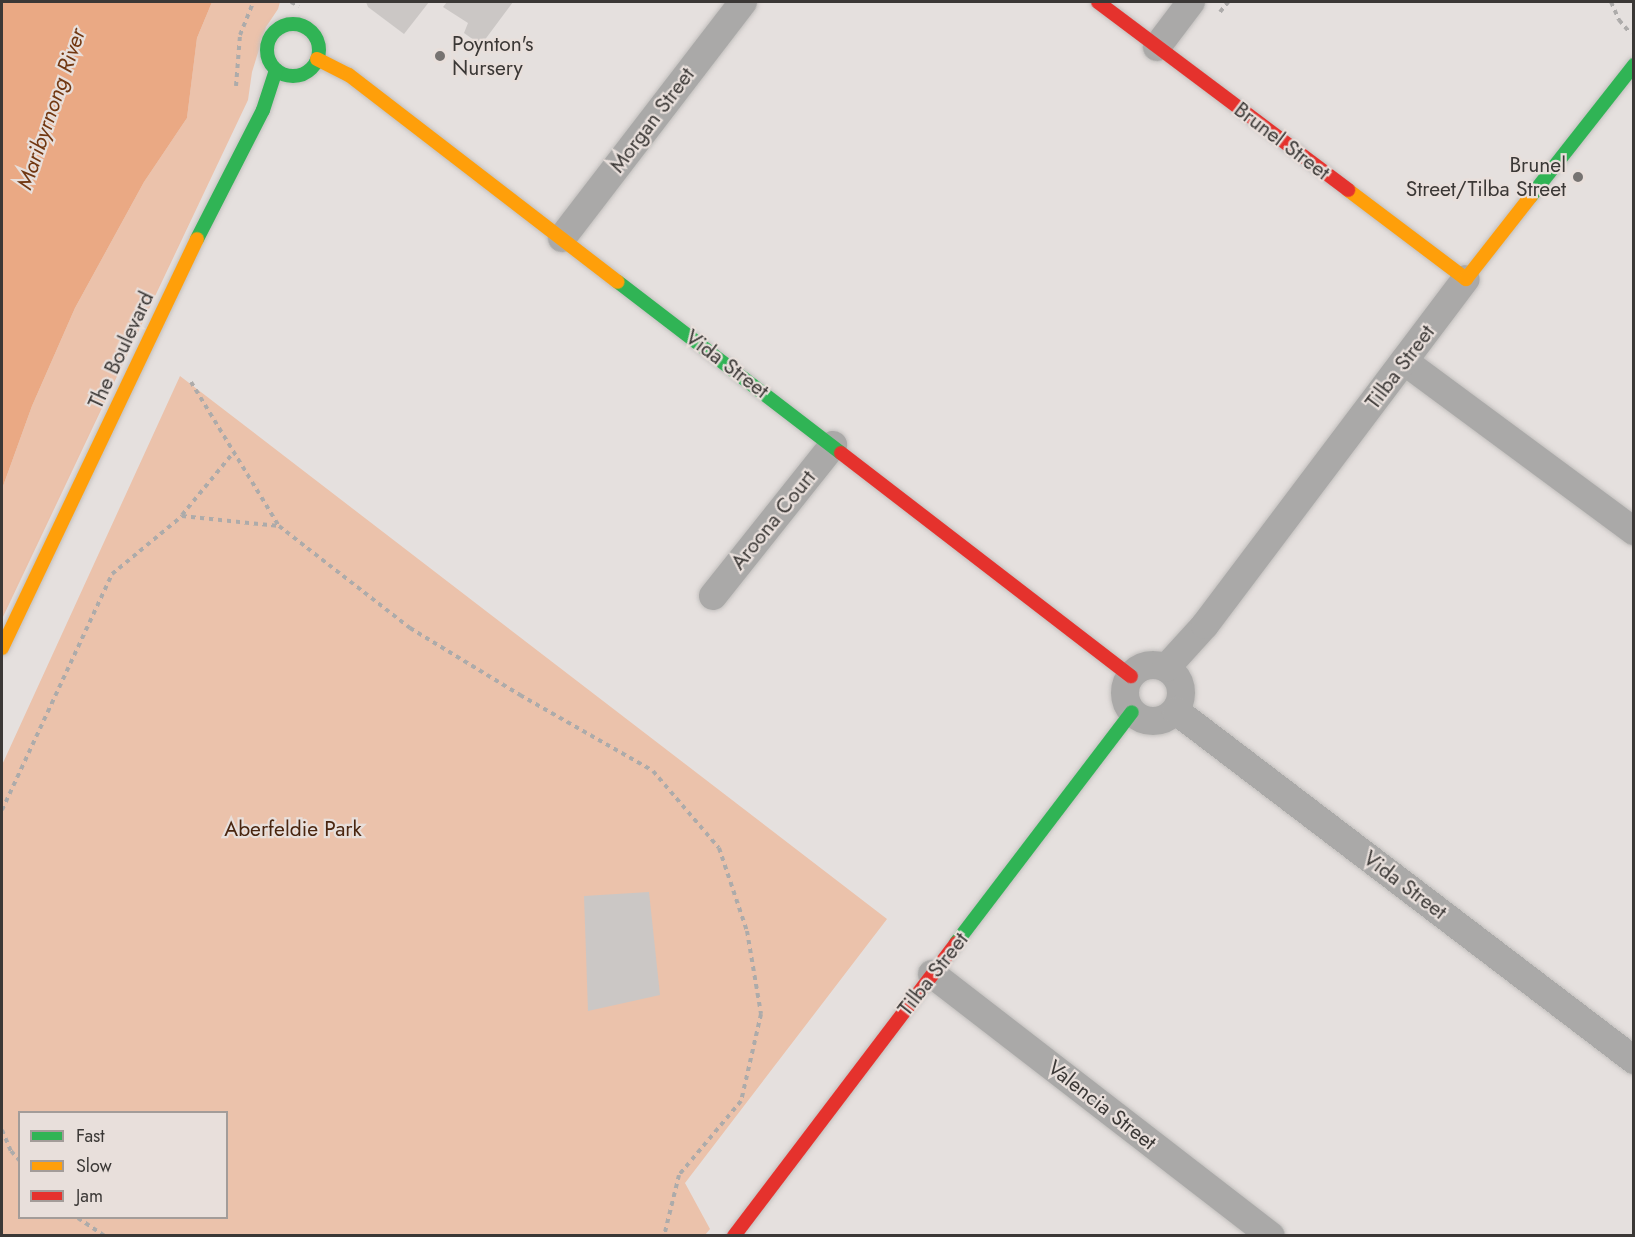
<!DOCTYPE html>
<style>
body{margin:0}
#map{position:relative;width:1635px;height:1237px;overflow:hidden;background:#e5e0de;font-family:Jost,sans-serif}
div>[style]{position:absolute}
.green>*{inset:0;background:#ebc2ab}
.water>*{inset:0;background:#eaa984}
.building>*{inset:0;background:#cbc7c5}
.path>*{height:4px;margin-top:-2px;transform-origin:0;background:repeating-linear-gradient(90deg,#adabaa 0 4.5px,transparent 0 9px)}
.roads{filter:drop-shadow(0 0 2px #c2bfbd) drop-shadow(0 0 2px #c2bfbd)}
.street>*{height:28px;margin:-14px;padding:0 14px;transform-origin:14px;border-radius:14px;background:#aaa9a8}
.street>.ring{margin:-14px;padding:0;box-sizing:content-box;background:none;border:28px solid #aaa9a8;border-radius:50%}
.fast>*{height:14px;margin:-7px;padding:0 7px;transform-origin:7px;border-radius:7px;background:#30b455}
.fast>.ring{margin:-7px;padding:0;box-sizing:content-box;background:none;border:14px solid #30b455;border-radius:50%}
.slow>*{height:14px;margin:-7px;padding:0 7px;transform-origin:7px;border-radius:7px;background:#ff9f0a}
.jam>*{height:14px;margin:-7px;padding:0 7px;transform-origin:7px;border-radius:7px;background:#e5322d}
.dots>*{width:16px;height:16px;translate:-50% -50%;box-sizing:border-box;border:3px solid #e8dfdb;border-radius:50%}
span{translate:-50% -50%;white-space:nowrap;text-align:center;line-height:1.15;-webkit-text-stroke:4.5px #e8dfdb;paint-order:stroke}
.poi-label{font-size:21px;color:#3b3836}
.left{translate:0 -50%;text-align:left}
.right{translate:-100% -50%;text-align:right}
.street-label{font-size:21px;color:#3b3836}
.park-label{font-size:21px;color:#49250f}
.water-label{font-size:22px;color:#713711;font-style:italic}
.frame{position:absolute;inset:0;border:3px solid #3b3836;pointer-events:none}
.legend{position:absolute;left:18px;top:1111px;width:210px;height:108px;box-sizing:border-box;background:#e8dfdb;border:2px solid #a39c99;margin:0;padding:8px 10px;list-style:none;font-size:18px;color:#3b3836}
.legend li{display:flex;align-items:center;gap:12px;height:30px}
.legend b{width:30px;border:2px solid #a39c99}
</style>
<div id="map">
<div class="green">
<div style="clip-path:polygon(212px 2px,280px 2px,278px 9px,266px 27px,252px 72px,248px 100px,2px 619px,2px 489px,32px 406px,75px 308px,144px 182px,187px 118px,197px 38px)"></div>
<div style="clip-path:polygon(evenodd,180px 376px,887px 919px,685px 1183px,710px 1229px,705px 1235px,2px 1236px,2px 765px,180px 376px,20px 1112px,226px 1112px,226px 1218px,20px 1218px,20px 1112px)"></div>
</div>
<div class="water">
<div style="clip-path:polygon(2px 2px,212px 2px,197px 38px,187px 118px,144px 182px,75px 308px,32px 406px,2px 489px)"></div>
</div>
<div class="building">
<div style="clip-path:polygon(366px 2px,429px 2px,404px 34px,368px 7px)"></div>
<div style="clip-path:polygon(447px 2px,513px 2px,481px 45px,464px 33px,468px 23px,443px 7px)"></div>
<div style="clip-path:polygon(649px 892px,660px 995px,588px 1011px,584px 896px)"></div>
</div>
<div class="path">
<div style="left:291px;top:2px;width:9px;rotate:27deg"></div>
<div style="left:1611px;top:2px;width:20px;rotate:66deg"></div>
<div style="left:1619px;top:20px;width:18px;rotate:49deg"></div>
<div style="left:1220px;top:12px;width:13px;rotate:-51deg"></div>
<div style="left:236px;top:86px;width:51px;rotate:-85.5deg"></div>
<div style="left:240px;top:35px;width:35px;rotate:-68deg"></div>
<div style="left:191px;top:382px;width:169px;rotate:58.6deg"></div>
<div style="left:279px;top:526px;width:166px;rotate:37.9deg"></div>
<div style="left:410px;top:628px;width:129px;rotate:31.3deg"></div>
<div style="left:520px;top:695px;width:153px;rotate:29.7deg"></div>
<div style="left:653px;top:771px;width:101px;rotate:49.4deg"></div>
<div style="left:719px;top:848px;width:88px;rotate:71.4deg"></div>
<div style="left:747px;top:931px;width:84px;rotate:80.4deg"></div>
<div style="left:761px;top:1014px;width:89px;rotate:102.9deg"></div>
<div style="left:741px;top:1101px;width:97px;rotate:130deg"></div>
<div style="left:679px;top:1175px;width:63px;rotate:103.8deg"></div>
<div style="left:182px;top:515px;width:80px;rotate:-50.6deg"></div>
<div style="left:2px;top:810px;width:260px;rotate:-65deg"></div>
<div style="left:112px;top:574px;width:91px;rotate:-39.6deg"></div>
<div style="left:182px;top:516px;width:98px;rotate:5.9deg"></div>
<div style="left:2px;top:1130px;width:23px;rotate:67deg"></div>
<div style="left:11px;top:1151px;width:13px;rotate:48deg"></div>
<div style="left:78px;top:1218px;width:32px;rotate:34deg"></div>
</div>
<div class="roads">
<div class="street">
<div style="left:1157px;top:47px;width:56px;rotate:-52.9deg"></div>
<div style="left:562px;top:238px;width:297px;rotate:-52.5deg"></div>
<div style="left:1404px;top:361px;width:286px;rotate:36.5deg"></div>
<div style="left:713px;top:596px;width:193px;rotate:-51.5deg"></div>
<div class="ring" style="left:1125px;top:665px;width:28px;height:28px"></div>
<div style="left:1166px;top:668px;width:58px;rotate:-47.8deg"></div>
<div style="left:1205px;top:625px;width:433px;rotate:-53deg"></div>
<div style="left:1176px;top:711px;width:576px;rotate:37.31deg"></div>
<div style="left:932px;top:974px;width:428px;rotate:37.7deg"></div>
</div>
<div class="fast">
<div class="ring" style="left:267px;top:24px;width:38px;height:38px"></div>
<div style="left:1531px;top:196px;width:167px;rotate:-51.8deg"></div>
<div style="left:197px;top:239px;width:145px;rotate:-62.9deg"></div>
<div style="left:263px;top:110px;width:42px;rotate:-72deg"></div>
<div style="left:618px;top:282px;width:281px;rotate:37.5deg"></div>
<div style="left:956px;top:943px;width:290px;rotate:-52.7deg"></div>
</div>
<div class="slow">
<div style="left:317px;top:59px;width:36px;rotate:27deg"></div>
<div style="left:349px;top:75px;width:339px;rotate:37.6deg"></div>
<div style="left:1348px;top:190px;width:148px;rotate:37deg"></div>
<div style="left:1466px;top:279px;width:105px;rotate:-51.9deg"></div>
<div style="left:2px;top:648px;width:453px;rotate:-64.5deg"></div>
</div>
<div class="jam">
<div style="left:1098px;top:2px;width:313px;rotate:36.9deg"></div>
<div style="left:841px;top:453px;width:366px;rotate:37.6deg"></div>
<div style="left:734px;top:1236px;width:368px;rotate:-52.8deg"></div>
</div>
</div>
<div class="dots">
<div style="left:440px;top:56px;background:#767371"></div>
<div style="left:1578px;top:177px;background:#767371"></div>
</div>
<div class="poi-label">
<span class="left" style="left:452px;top:56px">Poynton's<br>Nursery</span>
<span class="right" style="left:1566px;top:177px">Brunel<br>Street/Tilba Street</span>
</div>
<div class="street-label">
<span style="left:652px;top:120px;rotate:-53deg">Morgan Street</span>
<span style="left:1282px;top:141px;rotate:37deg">Brunel Street</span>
<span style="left:121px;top:350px;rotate:-65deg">The Boulevard</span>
<span style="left:727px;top:364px;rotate:37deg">Vida Street</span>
<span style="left:1400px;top:367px;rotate:-53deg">Tilba Street</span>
<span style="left:773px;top:520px;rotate:-51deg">Aroona Court</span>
<span style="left:1405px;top:885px;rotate:37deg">Vida Street</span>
<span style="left:933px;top:974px;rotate:-52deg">Tilba Street</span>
<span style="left:1102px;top:1105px;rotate:38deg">Valencia Street</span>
</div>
<div class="park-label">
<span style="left:293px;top:829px">Aberfeldie Park</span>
</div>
<div class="water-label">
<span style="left:51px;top:109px;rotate:-71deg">Maribyrnong River</span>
</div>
<div class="frame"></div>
<ul class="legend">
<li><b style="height:8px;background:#30b455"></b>Fast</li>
<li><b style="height:8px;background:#ff9f0a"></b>Slow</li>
<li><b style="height:8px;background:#e5322d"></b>Jam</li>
</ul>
</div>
